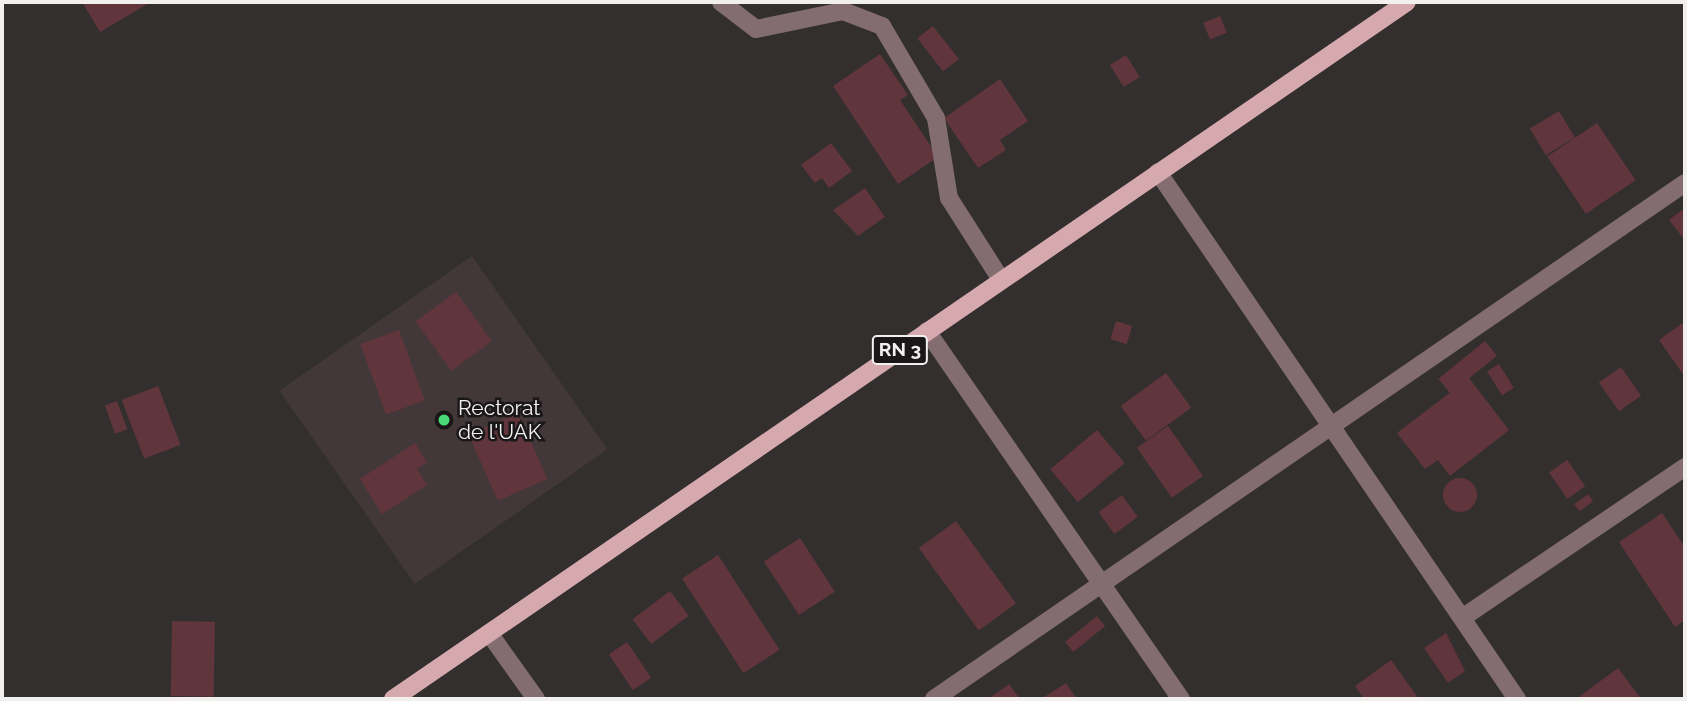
<!DOCTYPE html>
<style>
body{margin:0}
#map{position:relative;width:1687px;height:701px;overflow:hidden;background:#332f2f;font-family:Raleway,sans-serif}
div>[style]{position:absolute}
.built>*{inset:0;background:#433839;transform-origin:0 0}
.building>*{inset:0;background:#60353c;transform-origin:0 0}
.round{border-radius:50%}
.minor>*{height:18px;margin:-9px;padding:0 9px;transform-origin:9px;border-radius:9px;background:#836d70}
.major>*{height:18px;margin:-9px;padding:0 9px;transform-origin:9px;border-radius:9px;background:#d6a9af}
.dots>*{width:19px;height:19px;translate:-50% -50%;box-sizing:border-box;border:4px solid #191718;border-radius:50%}
span{translate:-50% -50%;white-space:nowrap;text-align:center;line-height:1.15;-webkit-text-stroke:5px #191718;paint-order:stroke}
.shield-label span{padding:2px 5px;background:#191718;border:2px solid;border-radius:5px;-webkit-text-stroke-width:0}
.shield-label{font-size:19px;color:#f2efef;font-weight:700}
.poi-label{font-size:21px;color:#f2efef}
.left{translate:0 -50%;text-align:left}
.frame{position:absolute;inset:0;border:4px solid #f2efef;pointer-events:none}
</style>
<div id="map">
<div class="built">
<div style="left:472px;top:256px;width:236px;height:235px;rotate:55deg"></div>
</div>
<div class="building">
<div style="clip-path:polygon(82px 2px,151px 2px,100px 32px)"></div>
<div style="left:1220px;top:16px;width:18px;height:18px;rotate:68deg"></div>
<div style="left:933px;top:26px;width:42px;height:20px;rotate:52deg"></div>
<div style="clip-path:polygon(880px 54px,908px 95px,900px 100px,938px 157px,898px 184px,833px 86px)"></div>
<div style="left:1126px;top:55px;width:26px;height:19px;rotate:58deg"></div>
<div style="clip-path:polygon(1000px 79px,1028px 121px,1000px 140px,1006px 150px,978px 168px,944px 118px)"></div>
<div style="left:1559px;top:111px;width:31px;height:34px;rotate:59deg"></div>
<div style="left:1597px;top:123px;width:69px;height:60px;rotate:56deg"></div>
<div style="clip-path:polygon(831px 143px,852px 171px,829px 188px,822px 178px,815px 183px,801px 165px)"></div>
<div style="clip-path:polygon(865px 188px,885px 217px,858px 236px,833px 210px)"></div>
<div style="clip-path:polygon(1682px 210px,1685px 214px,1683px 238px,1669px 220px)"></div>
<div style="left:456px;top:292px;width:61px;height:50px;rotate:54deg"></div>
<div style="left:1116px;top:321px;width:17px;height:19px;rotate:17deg"></div>
<div style="clip-path:polygon(1685px 321px,1685px 377px,1659px 340px)"></div>
<div style="left:399px;top:330px;width:75px;height:41px;rotate:70deg"></div>
<div style="left:1485px;top:341px;width:19px;height:60px;rotate:51deg"></div>
<div style="left:1499px;top:364px;width:28px;height:14px;rotate:58deg"></div>
<div style="left:1621px;top:367px;width:35px;height:27px;rotate:55deg"></div>
<div style="left:1166px;top:373px;width:43px;height:56px;rotate:54deg"></div>
<div style="clip-path:polygon(1469px 378px,1509px 430px,1450px 476px,1438px 460px,1425px 469px,1397px 433px)"></div>
<div style="left:158px;top:386px;width:63px;height:39px;rotate:69deg"></div>
<div style="left:117px;top:401px;width:30px;height:13px;rotate:70deg"></div>
<div style="left:518px;top:413px;width:72px;height:54px;rotate:66deg"></div>
<div style="left:1168px;top:426px;width:61px;height:38px;rotate:55deg"></div>
<div style="left:1097px;top:430px;width:43px;height:61px;rotate:50deg"></div>
<div style="clip-path:polygon(415px 443px,427px 462px,417px 469px,427px 485px,382px 514px,360px 479px)"></div>
<div style="left:1567px;top:460px;width:32px;height:22px;rotate:55deg"></div>
<div class="round" style="left:1443px;top:478px;width:34px;height:34px"></div>
<div style="left:1588px;top:494px;width:9px;height:17px;rotate:54deg"></div>
<div style="left:1122px;top:495px;width:27px;height:29px;rotate:54deg"></div>
<div style="clip-path:polygon(1662px 513px,1685px 547px,1685px 620px,1675px 627px,1619px 542px)"></div>
<div style="left:956px;top:521px;width:102px;height:46px;rotate:54deg"></div>
<div style="left:800px;top:538px;width:64px;height:43px;rotate:57deg"></div>
<div style="left:718px;top:555px;width:113px;height:43px;rotate:57deg"></div>
<div style="left:670px;top:591px;width:31px;height:47px;rotate:53deg"></div>
<div style="left:1097px;top:616px;width:13px;height:41px;rotate:51deg"></div>
<div style="left:172px;top:621px;width:43px;height:75px;rotate:1deg"></div>
<div style="clip-path:polygon(1446px 633px,1465px 671px,1448px 683px,1424px 648px)"></div>
<div style="left:627px;top:642px;width:43px;height:22px;rotate:56deg"></div>
<div style="clip-path:polygon(1391px 660px,1419px 699px,1364px 699px,1355px 686px)"></div>
<div style="clip-path:polygon(1618px 668px,1641px 699px,1576px 699px)"></div>
<div style="clip-path:polygon(1066px 683px,1077px 699px,1041px 699px)"></div>
<div style="clip-path:polygon(1009px 684px,1020px 699px,988px 699px)"></div>
</div>
<div class="minor">
<div style="left:721px;top:2px;width:44px;rotate:37.6deg"></div>
<div style="left:756px;top:29px;width:89px;rotate:-11.7deg"></div>
<div style="left:843px;top:11px;width:42px;rotate:21deg"></div>
<div style="left:882px;top:26px;width:107px;rotate:59.6deg"></div>
<div style="left:936px;top:118px;width:81px;rotate:80.8deg"></div>
<div style="left:949px;top:198px;width:95px;rotate:57.5deg"></div>
<div style="left:1158px;top:172px;width:638px;rotate:55.74deg"></div>
<div style="left:927px;top:331px;width:447px;rotate:55.4deg"></div>
<div style="left:1465px;top:616px;width:266px;rotate:-34.1deg"></div>
<div style="left:489px;top:633px;width:81px;rotate:54.5deg"></div>
<div style="left:934px;top:699px;width:911px;rotate:-34.49deg"></div>
</div>
<div class="major">
<div style="left:393px;top:699px;width:1230px;rotate:-34.5deg"></div>
</div>
<div class="dots">
<div style="left:444px;top:420px;background:#49d778"></div>
</div>
<div class="shield-label">
<span style="left:900px;top:350px">RN 3</span>
</div>
<div class="poi-label">
<span class="left" style="left:458px;top:420px">Rectorat<br>de l'UAK</span>
</div>
<div class="frame"></div>
</div>
